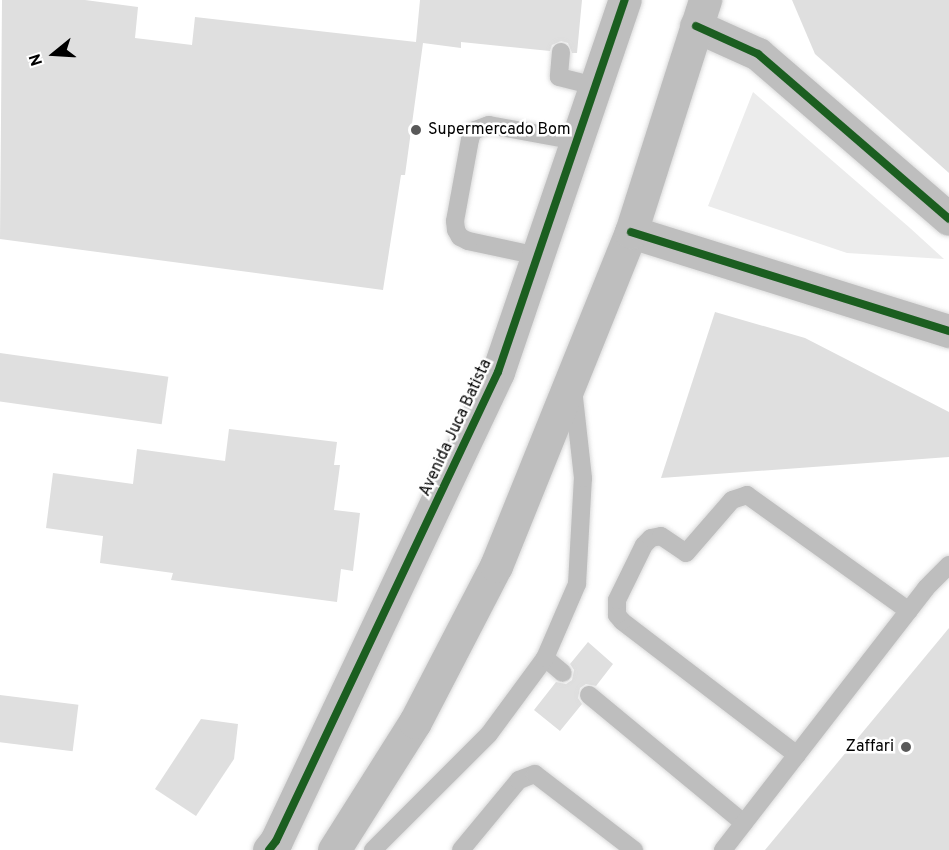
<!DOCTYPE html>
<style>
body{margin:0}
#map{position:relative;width:949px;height:850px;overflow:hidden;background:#fff;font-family:Overpass,sans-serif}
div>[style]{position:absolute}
.green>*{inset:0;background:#ececec}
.building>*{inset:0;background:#dfdfdf;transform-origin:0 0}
.roads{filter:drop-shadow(0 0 2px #dbdbdb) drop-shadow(0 0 2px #dbdbdb)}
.service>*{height:18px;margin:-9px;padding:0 9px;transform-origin:9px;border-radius:9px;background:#bebebe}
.minor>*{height:33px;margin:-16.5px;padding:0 16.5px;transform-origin:16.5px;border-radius:16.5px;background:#bebebe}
.primary>*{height:33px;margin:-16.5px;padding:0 16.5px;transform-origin:16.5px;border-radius:16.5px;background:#bebebe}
.cycleway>*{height:8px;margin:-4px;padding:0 4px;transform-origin:4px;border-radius:4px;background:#1b5e20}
.dots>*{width:16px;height:16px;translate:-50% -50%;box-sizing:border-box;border:3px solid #fff;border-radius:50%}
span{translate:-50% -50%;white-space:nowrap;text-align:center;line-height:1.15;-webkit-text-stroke:5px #fff;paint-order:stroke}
.poi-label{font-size:16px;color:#000}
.left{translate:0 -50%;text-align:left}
.right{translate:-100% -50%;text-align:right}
.street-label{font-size:16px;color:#000}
.north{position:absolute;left:24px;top:24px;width:60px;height:60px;-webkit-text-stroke:4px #fff;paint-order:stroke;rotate:252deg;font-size:16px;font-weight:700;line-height:24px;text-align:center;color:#000}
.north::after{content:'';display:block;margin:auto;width:21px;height:27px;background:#000;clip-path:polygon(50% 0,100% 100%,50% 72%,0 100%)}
</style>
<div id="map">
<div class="green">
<div style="clip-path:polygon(753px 92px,910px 228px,944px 259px,847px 253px,708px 206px)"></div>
</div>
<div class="building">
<div style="clip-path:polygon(2px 0,85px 0,138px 7px,135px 38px,192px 45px,195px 17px,416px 42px,420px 0,582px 0,577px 53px,572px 53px,568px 43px,561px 41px,552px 45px,550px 51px,461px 42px,461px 48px,423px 43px,405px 175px,401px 175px,383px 290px,0 239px)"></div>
<div style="clip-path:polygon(792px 0,949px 0,949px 173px,815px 54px)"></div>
<div style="clip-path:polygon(715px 312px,805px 338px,949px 412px,949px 457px,661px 478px)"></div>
<div style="left:0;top:353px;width:170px;height:48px;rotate:8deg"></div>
<div style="clip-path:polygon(229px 429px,337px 442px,334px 465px,340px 465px,334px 510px,360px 513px,353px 571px,341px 569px,337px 602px,171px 580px,173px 573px,100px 563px,103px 536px,46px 528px,53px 473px,133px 484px,137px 449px,225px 461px)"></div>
<div style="clip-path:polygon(949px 628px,949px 850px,765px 850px)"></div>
<div style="clip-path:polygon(588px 642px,613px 664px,596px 686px,586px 684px,580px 688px,578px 698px,582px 704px,560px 731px,534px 710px,556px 682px,566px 684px,572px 680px,574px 670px,570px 664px)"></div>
<div style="left:0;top:695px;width:79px;height:47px;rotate:7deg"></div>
<div style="clip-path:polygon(201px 719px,238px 724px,234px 759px,196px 816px,155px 789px)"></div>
</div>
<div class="roads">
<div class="service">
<div style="left:561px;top:52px;width:25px;rotate:95deg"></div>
<div style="left:559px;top:77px;width:37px;rotate:14deg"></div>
<div style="left:538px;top:256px;width:72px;rotate:-167.9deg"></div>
<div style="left:468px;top:241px;width:9px;rotate:-153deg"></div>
<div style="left:460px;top:237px;width:8px;rotate:-120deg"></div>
<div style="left:456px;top:230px;width:9px;rotate:-96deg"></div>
<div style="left:455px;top:221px;width:83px;rotate:-79.6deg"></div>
<div style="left:470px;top:139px;width:9px;rotate:-69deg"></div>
<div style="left:473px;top:131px;width:17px;rotate:-21deg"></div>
<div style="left:489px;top:125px;width:89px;rotate:10.3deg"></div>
<div style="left:545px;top:658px;width:23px;rotate:40deg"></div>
<div style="left:589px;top:695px;width:201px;rotate:39.6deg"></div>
<div style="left:797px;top:755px;width:220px;rotate:-142.6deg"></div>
<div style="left:622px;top:621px;width:8px;rotate:-130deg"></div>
<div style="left:617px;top:615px;width:15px;rotate:-90deg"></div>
<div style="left:617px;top:600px;width:61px;rotate:-63.9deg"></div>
<div style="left:644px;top:545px;width:10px;rotate:-45deg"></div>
<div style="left:651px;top:538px;width:10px;rotate:-11deg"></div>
<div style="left:661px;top:536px;width:30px;rotate:34deg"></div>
<div style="left:686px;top:553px;width:70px;rotate:-49deg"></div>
<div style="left:732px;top:500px;width:16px;rotate:-18deg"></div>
<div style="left:747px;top:495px;width:199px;rotate:35.6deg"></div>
<div style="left:373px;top:850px;width:164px;rotate:-45deg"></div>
<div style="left:489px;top:734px;width:94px;rotate:-53.6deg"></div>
<div style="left:545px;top:658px;width:81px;rotate:-66.6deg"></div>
<div style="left:577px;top:584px;width:106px;rotate:-86.8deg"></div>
<div style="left:583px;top:478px;width:90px;rotate:-96.4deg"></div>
<div style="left:461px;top:850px;width:91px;rotate:-50.4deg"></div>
<div style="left:519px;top:780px;width:17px;rotate:-21deg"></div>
<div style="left:535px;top:774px;width:125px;rotate:37.5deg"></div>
<div style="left:723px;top:850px;width:331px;rotate:-52.2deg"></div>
<div style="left:926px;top:588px;width:33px;rotate:-45deg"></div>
</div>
<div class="minor">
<div style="left:696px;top:26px;width:68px;rotate:24.3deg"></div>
<div style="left:758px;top:54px;width:252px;rotate:40.8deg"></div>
<div style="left:631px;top:232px;width:333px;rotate:17.3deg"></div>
</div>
<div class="primary">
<div style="left:269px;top:850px;width:11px;rotate:-52deg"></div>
<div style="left:276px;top:841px;width:519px;rotate:-64.67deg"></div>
<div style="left:498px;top:372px;width:393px;rotate:-71.2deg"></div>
<div style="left:334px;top:850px;width:151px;rotate:-57.7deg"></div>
<div style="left:415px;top:722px;width:176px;rotate:-62.6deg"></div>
<div style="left:496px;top:566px;width:360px;rotate:-68deg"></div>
<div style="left:631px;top:232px;width:244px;rotate:-72.3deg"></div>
</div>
</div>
<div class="cycleway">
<div style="left:696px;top:26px;width:68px;rotate:24.3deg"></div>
<div style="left:758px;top:54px;width:252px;rotate:40.8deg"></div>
<div style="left:631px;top:232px;width:333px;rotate:17.3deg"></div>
<div style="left:269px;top:850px;width:11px;rotate:-52deg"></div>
<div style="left:276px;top:841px;width:519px;rotate:-64.67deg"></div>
<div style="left:498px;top:372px;width:393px;rotate:-71.2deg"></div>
</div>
<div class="dots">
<div style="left:416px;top:130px;background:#595959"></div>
<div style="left:906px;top:747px;background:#595959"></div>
</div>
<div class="poi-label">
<span class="left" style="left:428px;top:130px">Supermercado Bom</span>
<span class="right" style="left:894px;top:747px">Zaffari</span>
</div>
<div class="street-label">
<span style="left:456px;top:428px;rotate:-65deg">Avenida Juca Batista</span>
</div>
<div class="north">N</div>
</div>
